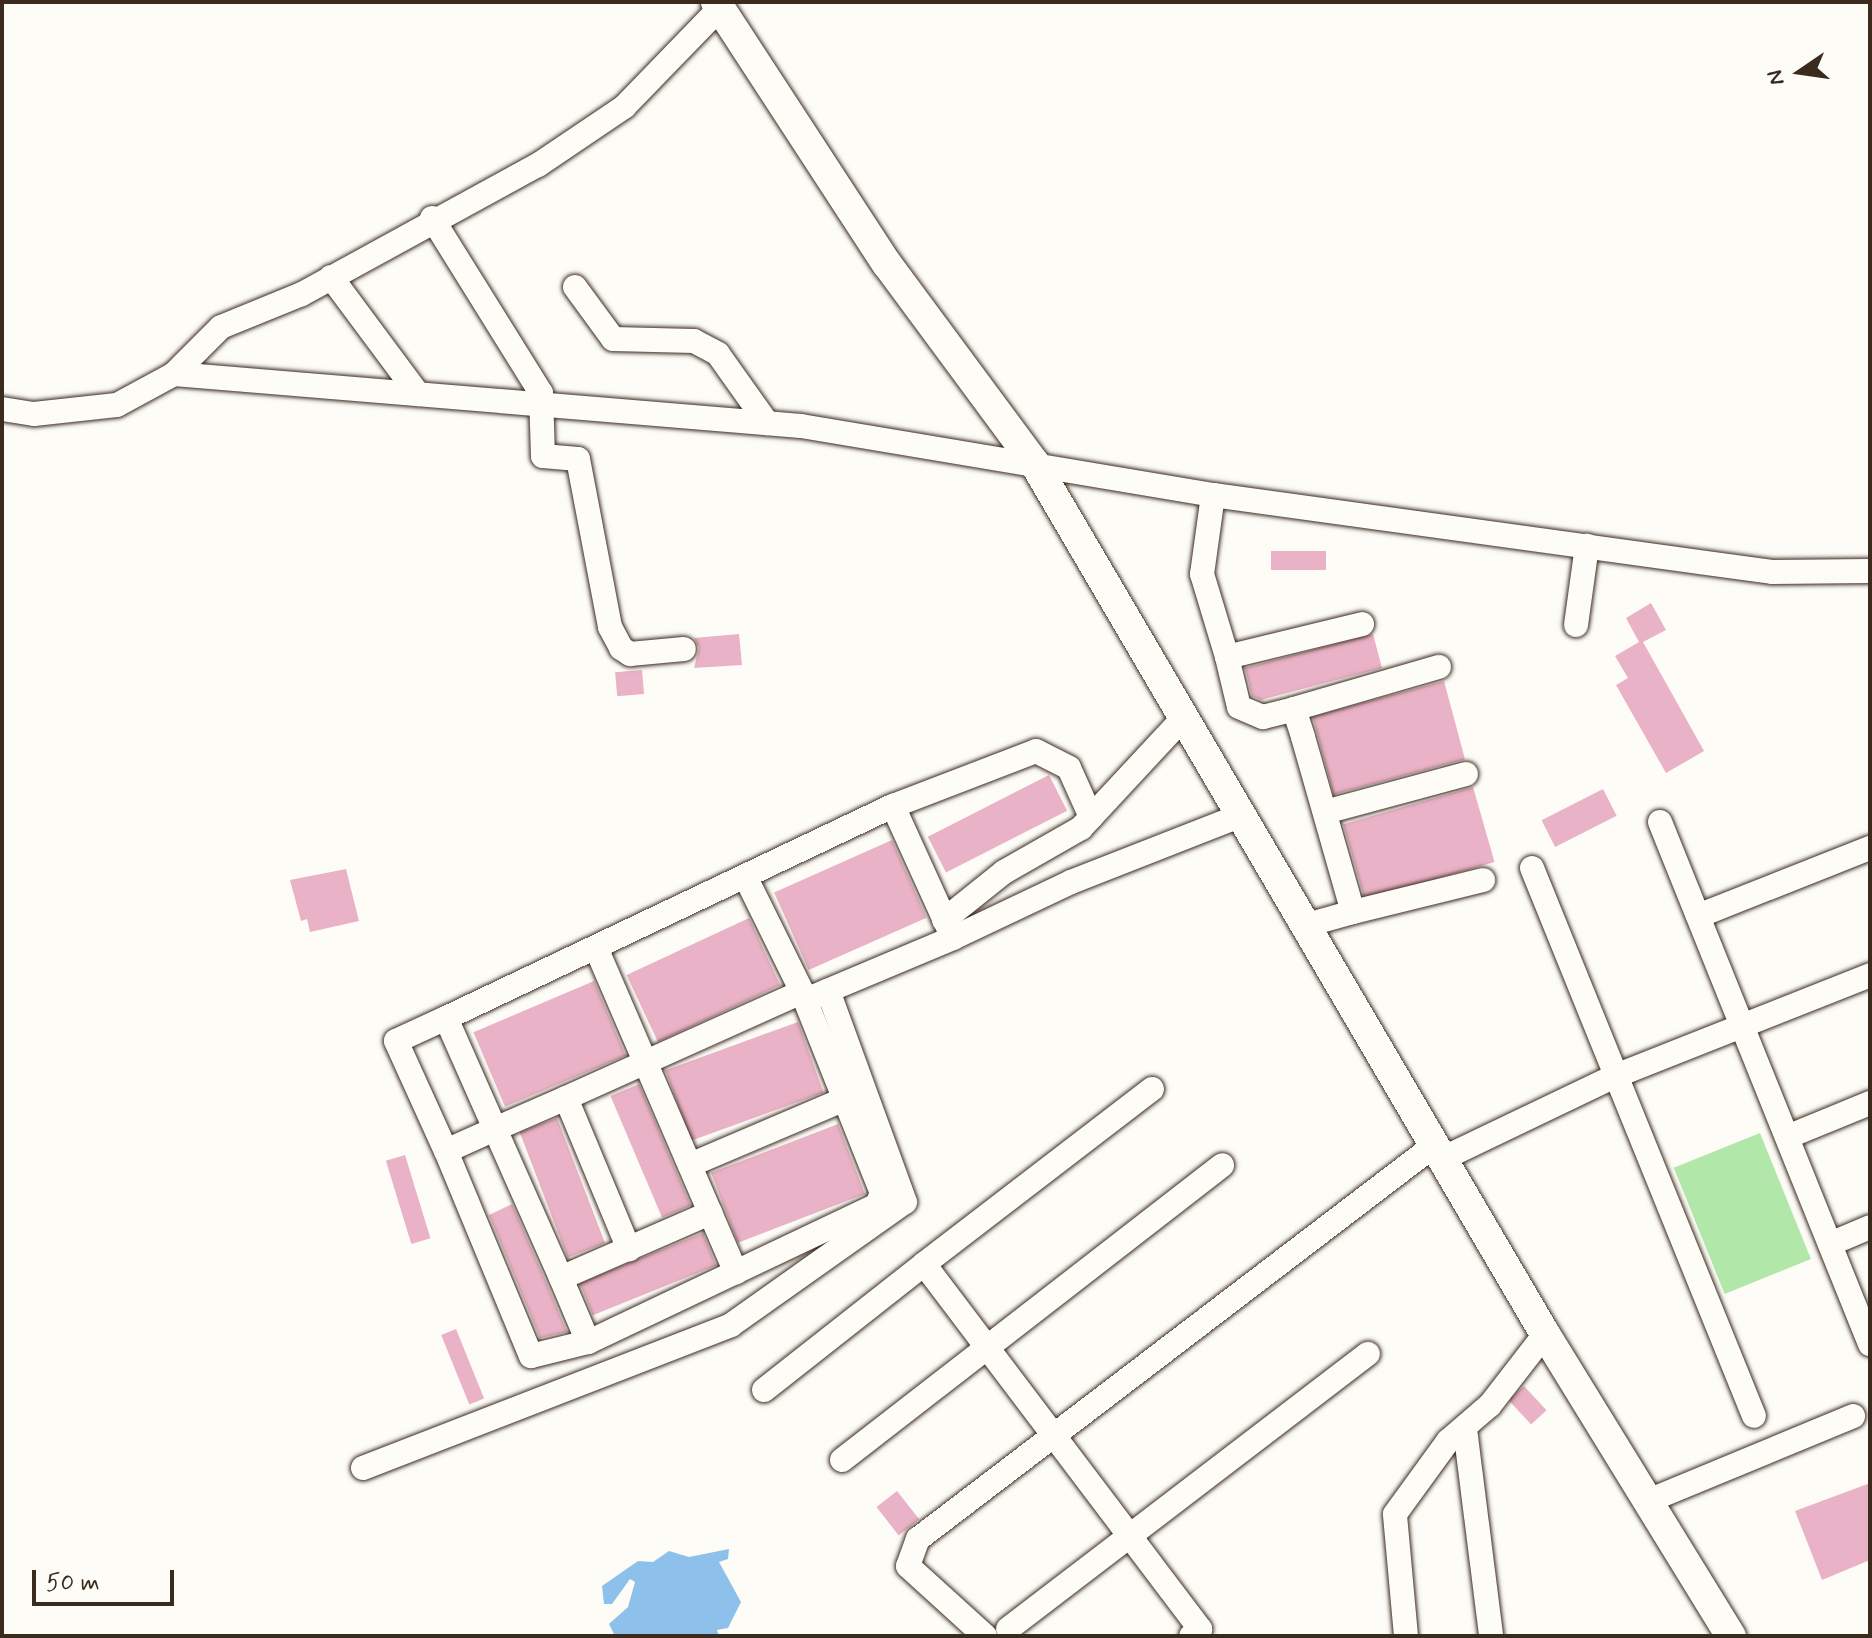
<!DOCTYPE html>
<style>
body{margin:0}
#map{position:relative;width:1872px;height:1638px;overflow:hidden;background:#fdfcf7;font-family:Mynerve,sans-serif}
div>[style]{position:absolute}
.green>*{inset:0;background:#b1e7a9;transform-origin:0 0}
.water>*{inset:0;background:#8dc0ea}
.building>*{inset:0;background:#eab2c6;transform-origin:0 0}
.roads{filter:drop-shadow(0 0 2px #3b2a1e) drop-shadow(0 0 2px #3b2a1e)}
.minor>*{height:24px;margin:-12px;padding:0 12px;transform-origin:12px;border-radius:12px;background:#fdfcf7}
.major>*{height:30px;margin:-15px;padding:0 15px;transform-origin:15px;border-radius:15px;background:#fdfcf7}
span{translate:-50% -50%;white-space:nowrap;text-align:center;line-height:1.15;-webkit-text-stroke:6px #fdfcf7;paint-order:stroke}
.frame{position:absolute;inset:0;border:4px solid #3b2a1e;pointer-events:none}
.north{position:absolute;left:1760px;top:32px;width:80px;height:80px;-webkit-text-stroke:6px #fdfcf7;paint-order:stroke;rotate:257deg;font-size:22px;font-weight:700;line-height:32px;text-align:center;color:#3b2a1e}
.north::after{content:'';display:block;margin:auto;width:28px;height:36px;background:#3b2a1e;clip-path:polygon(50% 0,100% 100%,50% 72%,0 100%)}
.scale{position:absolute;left:32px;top:1570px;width:142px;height:36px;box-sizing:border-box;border:4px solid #3b2a1e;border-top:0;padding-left:10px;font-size:24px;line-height:28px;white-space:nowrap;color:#3b2a1e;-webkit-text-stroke:6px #fdfcf7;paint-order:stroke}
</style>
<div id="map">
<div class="green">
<div style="left:1760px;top:1133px;width:136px;height:93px;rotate:68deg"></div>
</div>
<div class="water">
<div style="clip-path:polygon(729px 1549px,728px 1559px,719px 1562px,741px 1602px,728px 1628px,717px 1630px,719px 1636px,615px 1636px,609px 1624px,628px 1607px,635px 1582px,630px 1579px,612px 1604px,604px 1604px,602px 1586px,638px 1561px,653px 1562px,669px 1551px,689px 1557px)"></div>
</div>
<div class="building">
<div style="left:1271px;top:551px;width:55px;height:19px"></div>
<div style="clip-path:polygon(1651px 603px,1666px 630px,1643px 642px,1704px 751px,1666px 773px,1616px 685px,1628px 678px,1615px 656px,1639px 642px,1626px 618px)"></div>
<div style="clip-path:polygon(739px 634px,742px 665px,694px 668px,699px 648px,694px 638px)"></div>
<div style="clip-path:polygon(1373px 634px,1382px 668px,1261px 700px,1252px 696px,1245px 668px)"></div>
<div style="left:642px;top:670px;width:24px;height:27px;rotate:85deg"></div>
<div style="left:1444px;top:681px;width:81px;height:136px;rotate:75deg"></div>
<div style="left:1049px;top:775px;width:40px;height:136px;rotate:63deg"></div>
<div style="left:1473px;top:787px;width:78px;height:135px;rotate:74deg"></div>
<div style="left:1603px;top:789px;width:30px;height:69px;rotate:63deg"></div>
<div style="left:892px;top:840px;width:85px;height:129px;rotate:66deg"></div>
<div style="clip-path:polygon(346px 869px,359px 921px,310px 932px,307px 919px,301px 921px,290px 880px)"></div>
<div style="left:749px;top:918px;width:74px;height:135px;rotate:65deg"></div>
<div style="left:594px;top:981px;width:81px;height:131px;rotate:67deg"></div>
<div style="left:798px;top:1022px;width:75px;height:141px;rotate:70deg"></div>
<div style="left:639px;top:1084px;width:132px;height:31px;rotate:67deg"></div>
<div style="left:557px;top:1118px;width:134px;height:40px;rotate:69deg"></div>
<div style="left:838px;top:1124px;width:75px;height:136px;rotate:69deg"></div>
<div style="left:405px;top:1155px;width:87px;height:20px;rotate:73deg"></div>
<div style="clip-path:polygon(512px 1204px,547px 1284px,567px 1332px,540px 1338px,489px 1215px)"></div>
<div style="left:703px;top:1233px;width:35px;height:133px;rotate:68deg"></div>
<div style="left:456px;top:1329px;width:75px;height:16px;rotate:68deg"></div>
<div style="left:1524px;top:1386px;width:33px;height:21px;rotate:47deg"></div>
<div style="clip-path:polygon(1870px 1483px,1870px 1560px,1822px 1580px,1795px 1511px)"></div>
<div style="left:897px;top:1491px;width:36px;height:26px;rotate:52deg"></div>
</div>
<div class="roads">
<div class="minor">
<div style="left:432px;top:218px;width:206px;rotate:58.1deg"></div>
<div style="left:541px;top:393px;width:63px;rotate:88.2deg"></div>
<div style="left:543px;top:456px;width:35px;rotate:5deg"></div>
<div style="left:578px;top:459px;width:171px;rotate:79.2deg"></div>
<div style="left:610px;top:627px;width:24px;rotate:62deg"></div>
<div style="left:621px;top:648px;width:11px;rotate:34deg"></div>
<div style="left:630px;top:654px;width:54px;rotate:-5.3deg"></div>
<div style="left:331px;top:277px;width:146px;rotate:53.4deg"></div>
<div style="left:575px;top:287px;width:64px;rotate:53.8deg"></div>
<div style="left:613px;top:339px;width:81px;rotate:1.4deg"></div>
<div style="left:694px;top:341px;width:27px;rotate:28deg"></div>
<div style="left:718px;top:354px;width:85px;rotate:54.6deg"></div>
<div style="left:174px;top:374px;width:66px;rotate:-45deg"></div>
<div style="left:221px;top:327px;width:87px;rotate:-22.2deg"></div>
<div style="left:302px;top:294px;width:269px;rotate:-28.7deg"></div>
<div style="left:538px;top:165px;width:104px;rotate:-34deg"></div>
<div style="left:624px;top:107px;width:138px;rotate:-45.9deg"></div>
<div style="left:2px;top:409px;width:32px;rotate:9deg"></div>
<div style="left:34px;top:414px;width:83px;rotate:-6.2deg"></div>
<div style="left:117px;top:405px;width:65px;rotate:-28.5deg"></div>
<div style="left:174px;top:374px;width:629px;rotate:4.74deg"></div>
<div style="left:801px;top:426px;width:418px;rotate:9.5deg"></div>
<div style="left:1213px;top:495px;width:564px;rotate:7.84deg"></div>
<div style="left:1772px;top:572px;width:98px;rotate:-0.6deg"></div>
<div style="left:1213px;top:495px;width:80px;rotate:97.9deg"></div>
<div style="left:1202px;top:574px;width:87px;rotate:73.2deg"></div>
<div style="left:1227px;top:657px;width:139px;rotate:-13.7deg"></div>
<div style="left:1576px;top:625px;width:80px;rotate:-82.1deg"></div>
<div style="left:1227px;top:657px;width:51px;rotate:76.5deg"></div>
<div style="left:1239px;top:707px;width:26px;rotate:23deg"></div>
<div style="left:1263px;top:717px;width:32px;rotate:-14deg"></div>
<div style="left:1294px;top:709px;width:29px;rotate:72deg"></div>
<div style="left:1303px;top:737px;width:182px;rotate:74.1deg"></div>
<div style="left:1353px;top:912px;width:48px;rotate:164.2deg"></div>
<div style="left:1294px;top:709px;width:151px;rotate:-16.2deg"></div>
<div style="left:893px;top:806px;width:145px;rotate:65.6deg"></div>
<div style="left:953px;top:938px;width:131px;rotate:-25.4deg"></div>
<div style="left:1071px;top:882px;width:184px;rotate:-21.4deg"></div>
<div style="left:1325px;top:812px;width:146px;rotate:-15.1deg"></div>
<div style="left:1660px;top:822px;width:563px;rotate:68.09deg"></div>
<div style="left:1532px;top:868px;width:591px;rotate:67.95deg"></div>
<div style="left:747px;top:880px;width:125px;rotate:63.8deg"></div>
<div style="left:1353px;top:912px;width:134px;rotate:-13.8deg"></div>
<div style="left:1698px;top:916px;width:185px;rotate:-21.6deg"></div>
<div style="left:944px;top:920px;width:77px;rotate:-38.7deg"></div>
<div style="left:1004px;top:872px;width:89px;rotate:-29.7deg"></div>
<div style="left:1081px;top:828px;width:151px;rotate:-47.1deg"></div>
<div style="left:597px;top:950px;width:351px;rotate:66.7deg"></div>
<div style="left:815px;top:996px;width:150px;rotate:-22.8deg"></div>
<div style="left:446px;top:1018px;width:55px;rotate:155.3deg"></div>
<div style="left:396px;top:1041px;width:121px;rotate:65.6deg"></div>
<div style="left:446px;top:1151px;width:54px;rotate:-24.2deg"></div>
<div style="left:495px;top:1129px;width:77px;rotate:-23.6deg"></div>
<div style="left:566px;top:1098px;width:259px;rotate:-24.2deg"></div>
<div style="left:802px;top:992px;width:216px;rotate:68.3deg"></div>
<div style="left:882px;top:1193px;width:13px;rotate:113deg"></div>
<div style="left:877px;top:1205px;width:320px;rotate:154.6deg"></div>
<div style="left:588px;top:1342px;width:69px;rotate:-112.9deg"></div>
<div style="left:561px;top:1278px;width:163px;rotate:-113.9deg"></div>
<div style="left:495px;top:1129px;width:121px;rotate:-113.8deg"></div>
<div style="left:446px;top:1018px;width:495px;rotate:-25.4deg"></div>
<div style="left:893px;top:806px;width:153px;rotate:-21deg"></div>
<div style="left:1036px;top:751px;width:37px;rotate:27deg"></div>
<div style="left:1069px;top:768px;width:54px;rotate:65.8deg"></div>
<div style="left:1152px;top:1089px;width:287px;rotate:142.5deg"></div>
<div style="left:924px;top:1264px;width:458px;rotate:52.9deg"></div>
<div style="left:1200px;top:1629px;width:11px;rotate:142deg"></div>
<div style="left:566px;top:1098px;width:164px;rotate:67.4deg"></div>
<div style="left:1787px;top:1137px;width:90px;rotate:-22.3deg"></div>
<div style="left:446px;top:1151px;width:222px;rotate:67.5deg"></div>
<div style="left:531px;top:1356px;width:59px;rotate:-13.8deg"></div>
<div style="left:1444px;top:1158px;width:187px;rotate:-25.6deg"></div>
<div style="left:1613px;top:1077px;width:277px;rotate:-21.6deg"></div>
<div style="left:690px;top:1165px;width:168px;rotate:-23.1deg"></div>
<div style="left:1830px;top:1244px;width:43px;rotate:-23deg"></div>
<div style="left:561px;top:1278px;width:163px;rotate:-23.6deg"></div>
<div style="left:764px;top:1390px;width:204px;rotate:-38.2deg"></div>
<div style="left:1465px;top:1429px;width:209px;rotate:82.8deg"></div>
<div style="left:842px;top:1460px;width:481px;rotate:-37.8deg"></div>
<div style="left:363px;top:1468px;width:395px;rotate:-21.2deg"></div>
<div style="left:731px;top:1325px;width:213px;rotate:-35.3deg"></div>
<div style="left:905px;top:1202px;width:225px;rotate:-110deg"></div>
<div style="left:1648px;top:1501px;width:222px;rotate:-22.5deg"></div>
<div style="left:1008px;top:1629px;width:453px;rotate:-37.4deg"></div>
<div style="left:985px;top:1636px;width:104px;rotate:-137.7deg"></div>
<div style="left:908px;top:1566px;width:29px;rotate:-70deg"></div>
<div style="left:918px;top:1539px;width:651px;rotate:-37.33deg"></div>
<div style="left:1406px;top:1636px;width:122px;rotate:-95.2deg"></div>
<div style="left:1395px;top:1514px;width:90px;rotate:-54deg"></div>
<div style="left:1448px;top:1441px;width:55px;rotate:-40.6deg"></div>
<div style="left:1490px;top:1405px;width:90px;rotate:-52.2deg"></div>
</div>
<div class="major">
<div style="left:716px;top:2px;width:313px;rotate:56.9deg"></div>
<div style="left:887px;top:264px;width:249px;rotate:53.5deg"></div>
<div style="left:1035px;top:464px;width:1008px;rotate:59.62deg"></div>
<div style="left:1545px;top:1334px;width:355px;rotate:58.4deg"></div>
</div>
</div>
<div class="frame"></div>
<div class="north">N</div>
<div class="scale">50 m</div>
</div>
